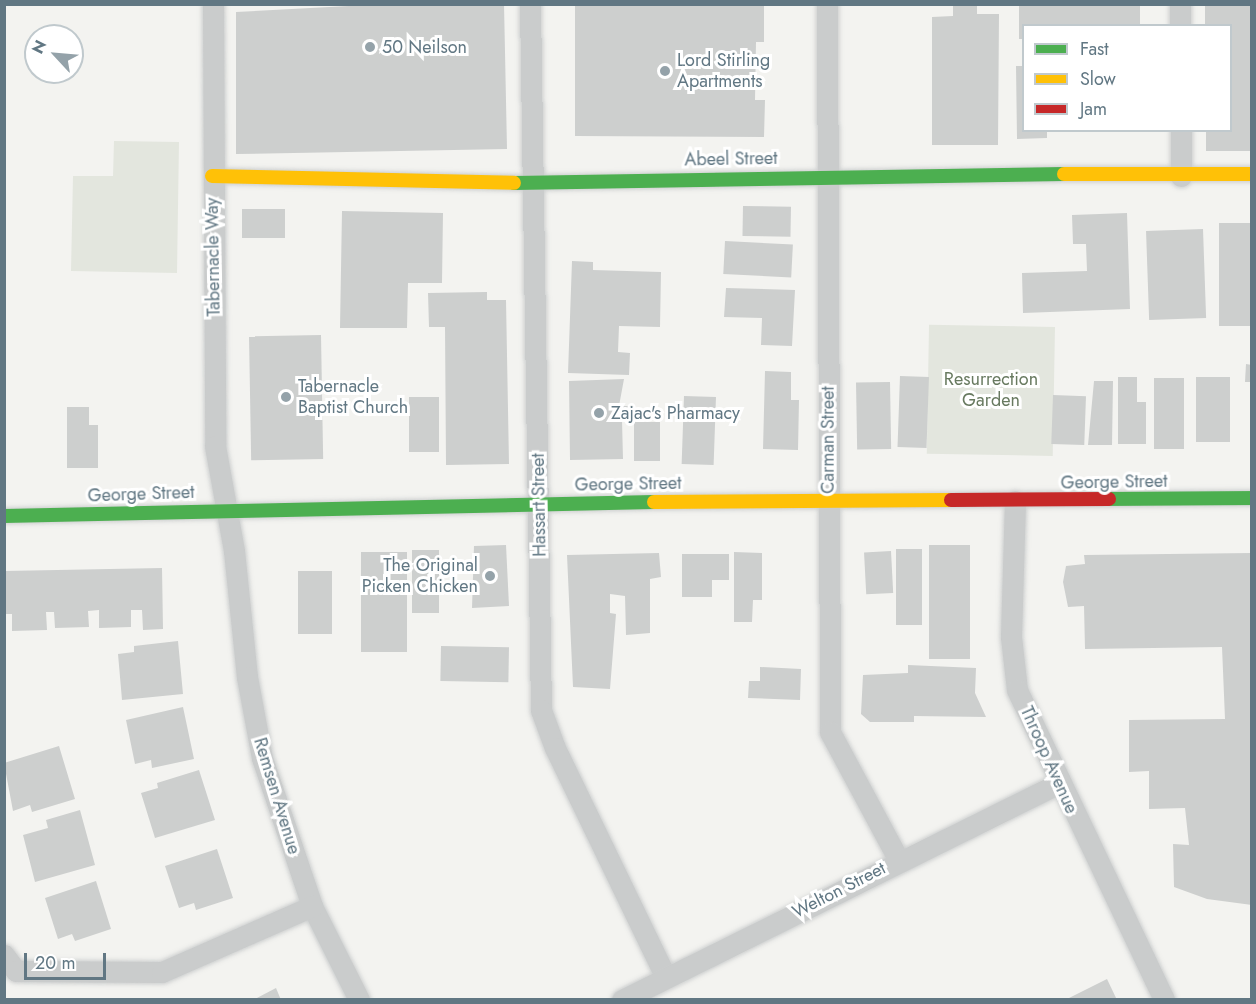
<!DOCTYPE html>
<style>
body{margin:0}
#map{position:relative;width:1256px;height:1004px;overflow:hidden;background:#f3f3f0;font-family:Jost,sans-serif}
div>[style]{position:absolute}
.green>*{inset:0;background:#e3e6de;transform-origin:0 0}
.building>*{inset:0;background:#cdcfce;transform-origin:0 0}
.roads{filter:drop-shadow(0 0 2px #ced0d0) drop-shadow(0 0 2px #ced0d0)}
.street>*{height:21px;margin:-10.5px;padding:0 10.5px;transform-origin:10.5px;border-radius:10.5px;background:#cacccc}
.fast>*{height:14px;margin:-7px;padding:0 7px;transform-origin:7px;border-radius:7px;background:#4caf50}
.slow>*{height:14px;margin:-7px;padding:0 7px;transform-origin:7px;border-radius:7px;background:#ffc107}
.jam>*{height:14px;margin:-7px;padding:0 7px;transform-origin:7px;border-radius:7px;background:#c62828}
.dots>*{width:16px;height:16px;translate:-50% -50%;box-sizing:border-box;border:3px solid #fff;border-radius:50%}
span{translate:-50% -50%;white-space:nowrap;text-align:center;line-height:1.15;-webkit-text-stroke:6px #fff;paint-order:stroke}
.poi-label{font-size:18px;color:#617783}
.left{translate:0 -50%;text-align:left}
.right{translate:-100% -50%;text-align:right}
.street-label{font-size:18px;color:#617783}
.park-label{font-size:18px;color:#687a60}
.frame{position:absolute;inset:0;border:6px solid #617783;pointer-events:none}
.legend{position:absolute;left:1022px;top:24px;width:210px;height:108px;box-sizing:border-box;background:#fff;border:2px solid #c0c9cd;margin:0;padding:8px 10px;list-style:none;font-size:18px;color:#617783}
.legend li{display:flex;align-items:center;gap:12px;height:30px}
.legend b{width:30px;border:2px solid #c0c9cd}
.north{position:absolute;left:24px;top:24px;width:60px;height:60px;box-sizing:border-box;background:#fff;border:2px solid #c0c9cd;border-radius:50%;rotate:296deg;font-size:16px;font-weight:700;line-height:24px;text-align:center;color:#617783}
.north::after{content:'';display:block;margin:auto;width:21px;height:27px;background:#94a2a9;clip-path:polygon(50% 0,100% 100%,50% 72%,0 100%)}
.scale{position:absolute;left:24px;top:953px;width:82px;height:27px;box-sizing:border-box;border:3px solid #617783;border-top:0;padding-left:8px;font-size:18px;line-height:21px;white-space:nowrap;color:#617783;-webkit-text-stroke:4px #fff;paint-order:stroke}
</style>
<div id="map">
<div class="green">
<div style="clip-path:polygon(114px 141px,179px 142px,177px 273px,71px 271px,73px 176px,113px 176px)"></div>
<div style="left:1055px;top:327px;width:129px;height:126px;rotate:91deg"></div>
</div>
<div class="building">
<div style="clip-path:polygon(386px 4px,504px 4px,507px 149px,236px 154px,236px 12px)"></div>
<div style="clip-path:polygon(575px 4px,764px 4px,764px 42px,756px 42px,755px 100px,765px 100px,764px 137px,575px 136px)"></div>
<div style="clip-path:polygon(1019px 4px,1140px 4px,1140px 26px,1024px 26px,1024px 39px,1019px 39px)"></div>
<div style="clip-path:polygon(1205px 4px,1252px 4px,1252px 151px,1206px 151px,1206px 130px,1230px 130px,1230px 26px,1205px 26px)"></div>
<div style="clip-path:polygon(953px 6px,977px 6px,977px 14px,999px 14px,998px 145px,932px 145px,932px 17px,953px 16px)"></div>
<div style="clip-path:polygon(1016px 66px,1024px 66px,1024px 130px,1047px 130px,1047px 138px,1017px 139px)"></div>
<div style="left:743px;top:206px;width:48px;height:30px;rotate:1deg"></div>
<div style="left:242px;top:209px;width:43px;height:29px"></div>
<div style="clip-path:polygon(342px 211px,443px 213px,442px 283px,408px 283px,407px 328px,340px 328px)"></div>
<div style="clip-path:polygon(1127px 213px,1130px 309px,1023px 313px,1022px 273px,1087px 271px,1086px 244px,1073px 244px,1072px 215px)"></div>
<div style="left:1252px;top:223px;width:103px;height:33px;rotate:90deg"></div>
<div style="left:1203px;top:229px;width:89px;height:57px;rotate:88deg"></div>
<div style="left:725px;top:241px;width:68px;height:33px;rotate:3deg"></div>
<div style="clip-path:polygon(572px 261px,593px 262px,593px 270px,661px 272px,660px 327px,619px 326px,618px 352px,630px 353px,629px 375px,568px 373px)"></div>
<div style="clip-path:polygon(726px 288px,795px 290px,792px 346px,761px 345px,762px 318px,724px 317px)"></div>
<div style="clip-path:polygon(487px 292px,487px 300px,506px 300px,509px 464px,446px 465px,445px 327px,429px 327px,428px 293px)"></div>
<div style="left:321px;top:335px;width:124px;height:72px;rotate:89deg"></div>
<div style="clip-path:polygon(1246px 364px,1252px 365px,1252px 382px,1245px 382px)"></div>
<div style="clip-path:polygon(765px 371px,791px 372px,791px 400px,799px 400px,798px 450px,763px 449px)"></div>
<div style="left:900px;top:376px;width:29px;height:71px;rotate:2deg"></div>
<div style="clip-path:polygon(1118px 377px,1137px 377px,1137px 402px,1146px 402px,1146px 444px,1118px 444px)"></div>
<div style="left:1196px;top:377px;width:34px;height:65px"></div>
<div style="left:1154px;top:378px;width:30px;height:71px"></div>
<div style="clip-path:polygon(624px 379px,619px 406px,629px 406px,629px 420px,622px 420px,623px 459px,570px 460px,569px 381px)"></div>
<div style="clip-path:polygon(1094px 381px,1113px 381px,1112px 445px,1088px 445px)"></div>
<div style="left:890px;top:382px;width:67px;height:34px;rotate:89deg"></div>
<div style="left:1053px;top:395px;width:33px;height:49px;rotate:2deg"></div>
<div style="left:684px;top:396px;width:32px;height:68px;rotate:2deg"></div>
<div style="left:409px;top:397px;width:30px;height:55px"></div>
<div style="clip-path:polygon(67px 407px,89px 407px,89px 425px,98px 425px,98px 468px,67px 468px)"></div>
<div style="left:634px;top:422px;width:26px;height:39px"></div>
<div style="clip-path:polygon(506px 545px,509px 606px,472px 608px,474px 546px)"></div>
<div style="left:929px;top:545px;width:41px;height:114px"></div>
<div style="left:896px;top:549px;width:26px;height:76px"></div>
<div style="left:412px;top:550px;width:27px;height:63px"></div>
<div style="left:891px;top:551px;width:42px;height:27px;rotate:87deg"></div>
<div style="left:361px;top:552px;width:46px;height:100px"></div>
<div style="clip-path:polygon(734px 552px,762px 553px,762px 600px,753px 600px,752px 622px,734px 622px)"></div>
<div style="clip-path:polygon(659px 553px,661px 577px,650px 579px,650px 633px,626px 635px,625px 596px,610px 594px,610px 613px,616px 614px,610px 689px,573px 687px,567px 555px)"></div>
<div style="clip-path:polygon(1252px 553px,1252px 905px,1207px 899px,1174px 887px,1173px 844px,1189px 845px,1185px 808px,1149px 809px,1149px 771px,1129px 772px,1129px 720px,1225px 719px,1222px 647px,1085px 649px,1084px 606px,1068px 607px,1063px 582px,1066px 566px,1085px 564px,1084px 555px)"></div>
<div style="clip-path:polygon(682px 554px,729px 554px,729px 580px,712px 580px,712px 597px,682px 597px)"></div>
<div style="clip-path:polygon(162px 568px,163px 629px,143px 630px,142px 610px,131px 610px,131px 627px,99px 628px,99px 610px,88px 611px,89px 627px,55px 628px,54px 612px,46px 612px,47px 630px,12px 631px,12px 614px,5px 614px,5px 571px)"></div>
<div style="left:298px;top:571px;width:34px;height:63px"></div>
<div style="clip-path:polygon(178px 641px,183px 694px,122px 700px,118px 654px,134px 652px,134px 646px)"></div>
<div style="left:441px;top:646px;width:68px;height:35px;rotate:1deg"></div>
<div style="clip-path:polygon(908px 665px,976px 668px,975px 693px,986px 717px,914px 716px,914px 722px,870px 722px,861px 714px,863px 675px,908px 673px)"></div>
<div style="clip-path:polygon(760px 667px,801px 669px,800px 700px,748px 698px,749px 681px,760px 681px)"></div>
<div style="clip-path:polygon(183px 707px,194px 759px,152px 768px,151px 760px,135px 764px,126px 720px)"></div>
<div style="clip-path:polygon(59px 746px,75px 799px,32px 812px,30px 805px,13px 811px,4px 763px)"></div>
<div style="clip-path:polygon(199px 770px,215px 820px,155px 838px,141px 793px,158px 788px,157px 783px)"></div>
<div style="clip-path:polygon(80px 810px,95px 865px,35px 882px,23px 835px,48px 828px,46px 820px)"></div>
<div style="clip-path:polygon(217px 849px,233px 898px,196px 910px,194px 903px,179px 908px,165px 866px)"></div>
<div style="clip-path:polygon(96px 881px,111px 929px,75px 941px,72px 934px,58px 939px,45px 898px)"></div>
<div style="clip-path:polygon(1107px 979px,1117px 1000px,1065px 1000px)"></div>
<div style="clip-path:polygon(276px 988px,281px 1000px,253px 1000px)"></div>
</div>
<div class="roads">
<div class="street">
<div style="left:213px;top:4px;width:442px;rotate:89.7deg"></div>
<div style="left:215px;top:446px;width:107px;rotate:79.7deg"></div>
<div style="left:234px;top:551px;width:127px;rotate:84.1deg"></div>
<div style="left:247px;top:677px;width:82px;rotate:79.5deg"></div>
<div style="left:262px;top:758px;width:156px;rotate:71.3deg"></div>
<div style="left:312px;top:906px;width:105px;rotate:63.4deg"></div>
<div style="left:530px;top:4px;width:706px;rotate:89.11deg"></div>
<div style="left:541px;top:710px;width:40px;rotate:69.8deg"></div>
<div style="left:555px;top:748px;width:255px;rotate:64.2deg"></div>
<div style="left:827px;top:4px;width:728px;rotate:89.76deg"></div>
<div style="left:830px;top:732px;width:144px;rotate:61.8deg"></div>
<div style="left:1180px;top:4px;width:22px;rotate:90deg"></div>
<div style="left:1181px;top:130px;width:46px;rotate:90deg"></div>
<div style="left:1015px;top:501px;width:136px;rotate:91.7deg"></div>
<div style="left:1011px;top:637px;width:53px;rotate:83.5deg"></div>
<div style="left:1017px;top:690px;width:343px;rotate:64.6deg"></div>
<div style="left:4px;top:955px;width:20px;rotate:53deg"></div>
<div style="left:16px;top:971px;width:146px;rotate:0.4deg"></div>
<div style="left:162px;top:972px;width:164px;rotate:-23.7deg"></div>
<div style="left:622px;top:1000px;width:487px;rotate:-26.4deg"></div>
</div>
<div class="fast">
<div style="left:514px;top:183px;width:550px;rotate:-0.94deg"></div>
<div style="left:1109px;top:499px;width:143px;rotate:-0.4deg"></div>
<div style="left:4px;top:516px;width:650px;rotate:-1.23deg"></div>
</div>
<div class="slow">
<div style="left:1064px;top:174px;width:188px"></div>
<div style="left:212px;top:176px;width:302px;rotate:1.3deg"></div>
<div style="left:654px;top:502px;width:297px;rotate:-0.4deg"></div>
</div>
<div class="jam">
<div style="left:951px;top:500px;width:158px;rotate:-0.4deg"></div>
</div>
</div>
<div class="dots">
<div style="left:370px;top:47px;background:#94a2a9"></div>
<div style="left:665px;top:71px;background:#94a2a9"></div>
<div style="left:286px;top:397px;background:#94a2a9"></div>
<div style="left:599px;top:413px;background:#94a2a9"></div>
<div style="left:490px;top:576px;background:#94a2a9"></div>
</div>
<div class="poi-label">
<span class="left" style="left:382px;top:47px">50 Neilson</span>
<span class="left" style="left:677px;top:71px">Lord Stirling<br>Apartments</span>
<span class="left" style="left:298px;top:397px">Tabernacle<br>Baptist Church</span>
<span class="left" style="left:611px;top:413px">Zajac's Pharmacy</span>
<span class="right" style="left:478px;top:576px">The Original<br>Picken Chicken</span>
</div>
<div class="street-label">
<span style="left:731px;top:159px;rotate:-1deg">Abeel Street</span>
<span style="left:213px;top:257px;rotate:-91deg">Tabernacle Way</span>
<span style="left:828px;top:440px;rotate:-90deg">Carman Street</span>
<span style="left:1114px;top:482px;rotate:-1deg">George Street</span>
<span style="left:628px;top:484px;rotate:-1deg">George Street</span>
<span style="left:141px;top:494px;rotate:-2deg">George Street</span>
<span style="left:539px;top:505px;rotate:-91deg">Hassart Street</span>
<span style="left:1049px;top:760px;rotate:66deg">Throop Avenue</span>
<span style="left:277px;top:796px;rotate:73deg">Remsen Avenue</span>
<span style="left:839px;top:890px;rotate:-27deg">Welton Street</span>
</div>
<div class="park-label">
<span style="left:991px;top:390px">Resurrection<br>Garden</span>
</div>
<div class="frame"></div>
<ul class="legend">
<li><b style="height:8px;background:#4caf50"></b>Fast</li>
<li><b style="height:8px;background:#ffc107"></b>Slow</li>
<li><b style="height:8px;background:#c62828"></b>Jam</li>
</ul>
<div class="north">N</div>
<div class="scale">20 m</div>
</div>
